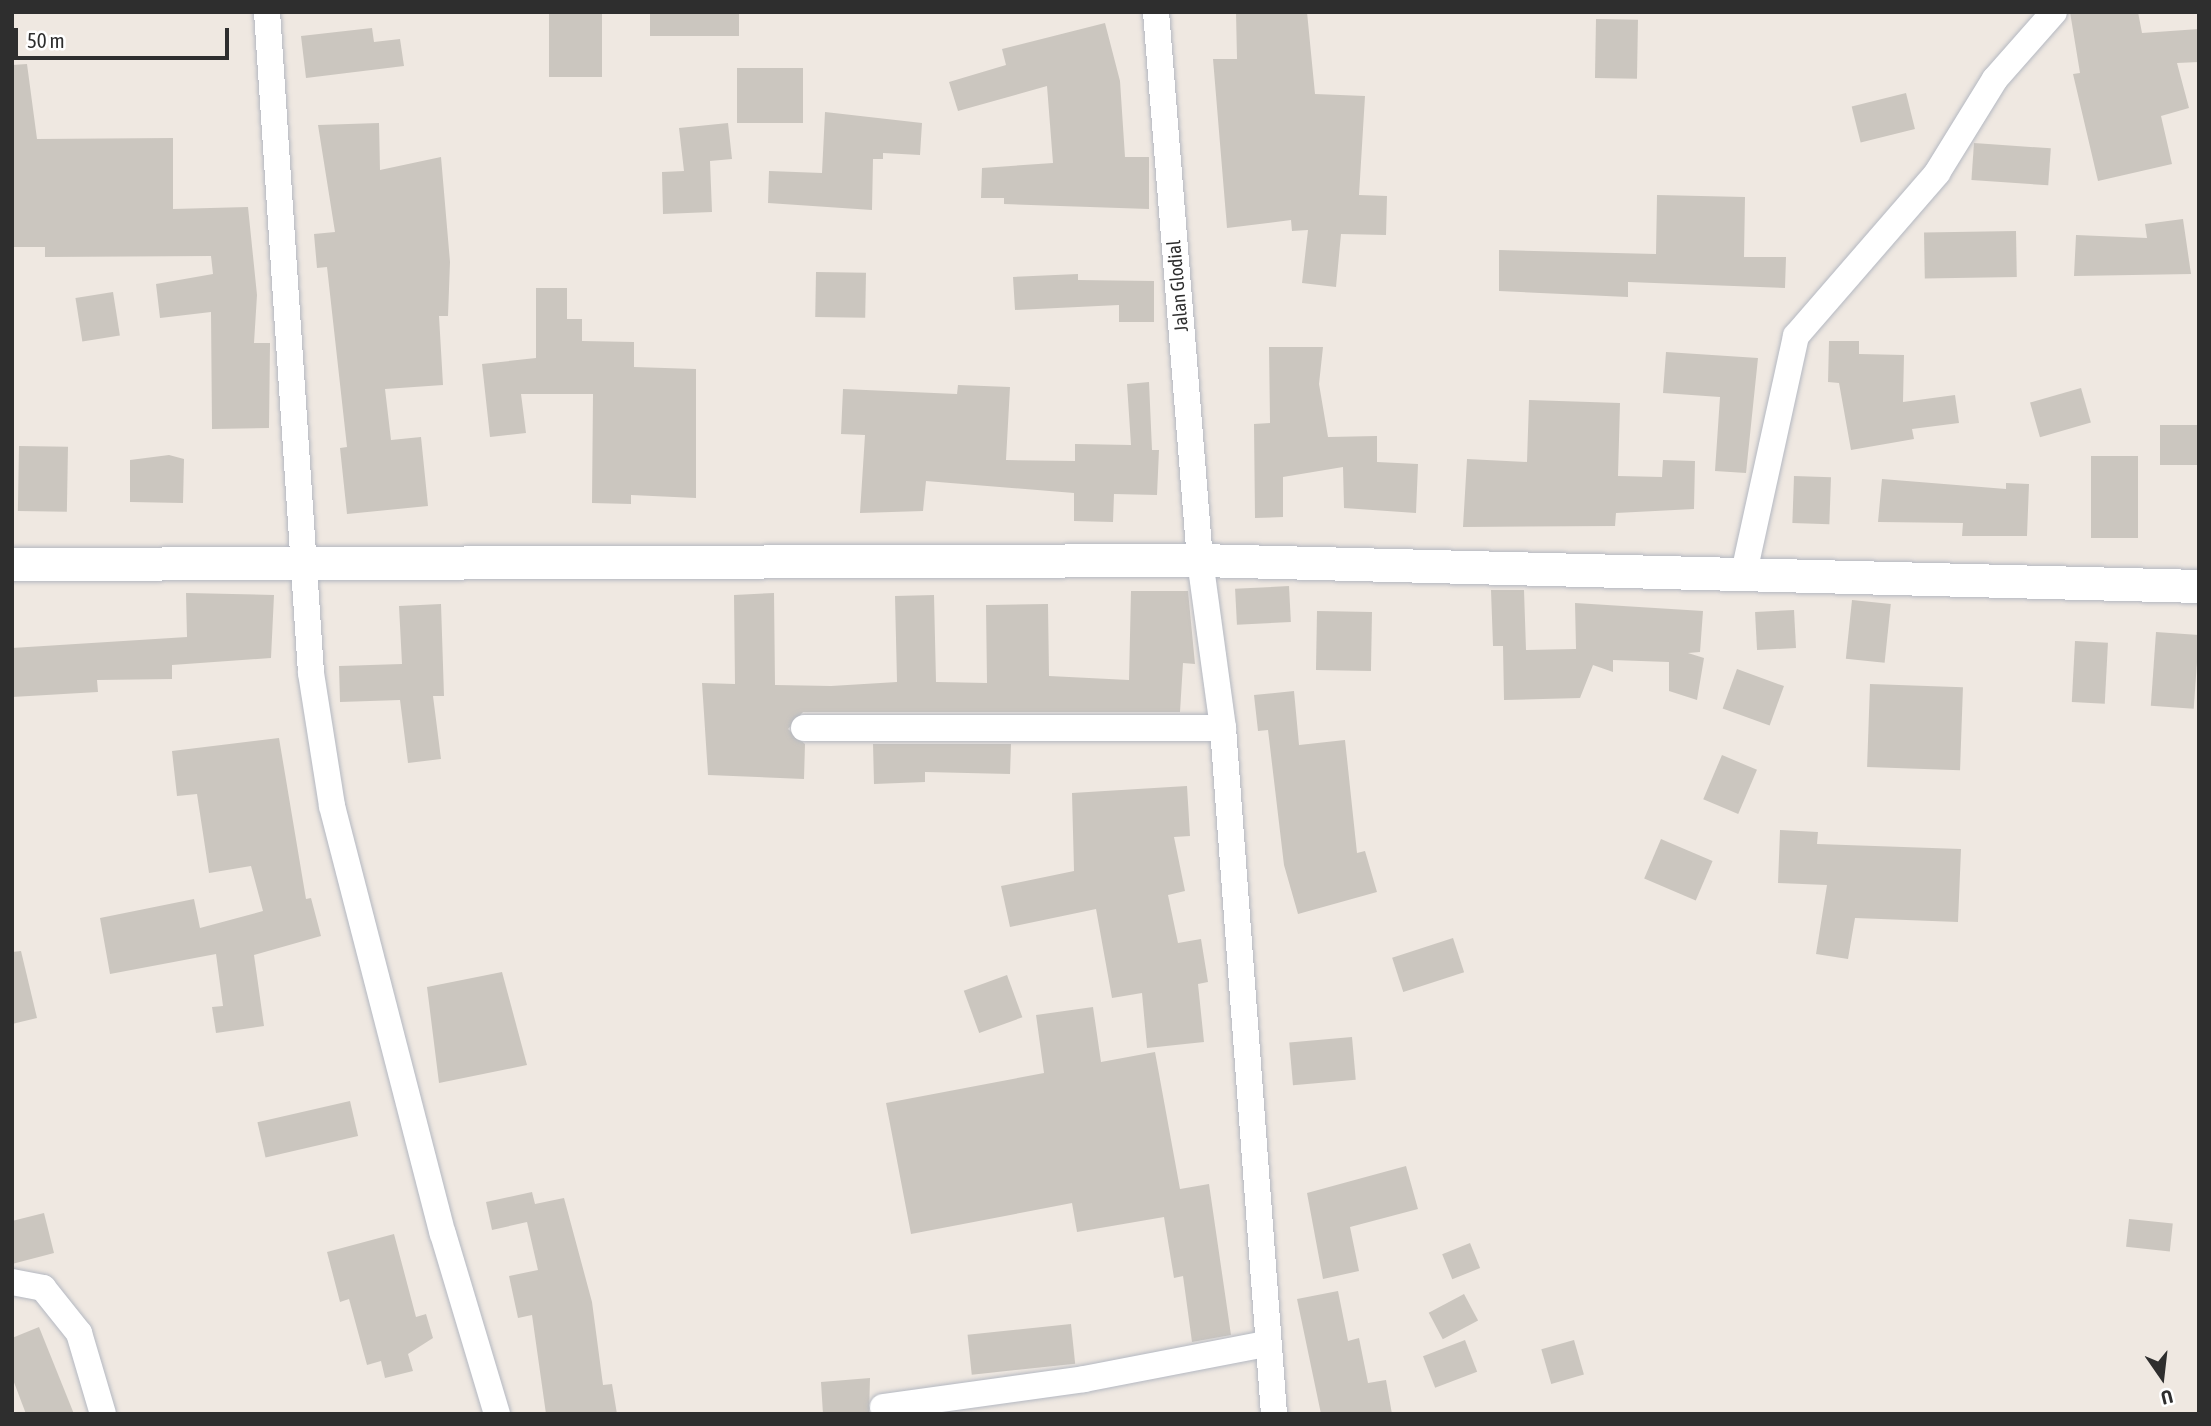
<!DOCTYPE html>
<style>
body{margin:0}
#map{position:relative;width:2211px;height:1426px;overflow:hidden;background:#efe8e1;font-family:"Asap Condensed",sans-serif}
div>[style]{position:absolute}
.building>*{inset:0;background:#cbc6bf;transform-origin:0 0}
.roads{filter:drop-shadow(0 0 2px #b4b8c1) drop-shadow(0 0 2px #b4b8c1)}
.minor>*{height:26px;margin:-13px;padding:0 13px;transform-origin:13px;border-radius:13px;background:#fff}
.tertiary>*{height:33px;margin:-16.5px;padding:0 16.5px;transform-origin:16.5px;border-radius:16.5px;background:#fff}
span{translate:-50% -50%;white-space:nowrap;text-align:center;line-height:1.15;-webkit-text-stroke:7px #fff;paint-order:stroke}
.street-label{font-size:19px;color:#2e2e2e}
.frame{position:absolute;inset:0;border:14px solid #2e2e2e;pointer-events:none}
.north{position:absolute;left:2127px;top:1342px;width:70px;height:70px;-webkit-text-stroke:5px #fff;paint-order:stroke;rotate:166deg;font-size:19px;font-weight:700;line-height:28px;text-align:center;color:#2e2e2e}
.north::after{content:'';display:block;margin:auto;width:24px;height:32px;background:#2e2e2e;clip-path:polygon(50% 0,100% 100%,50% 72%,0 100%)}
.scale{position:absolute;left:14px;top:28px;width:215px;height:32px;box-sizing:border-box;border:4px solid #2e2e2e;border-top:0;padding-left:9px;font-size:21px;line-height:24px;white-space:nowrap;color:#2e2e2e;-webkit-text-stroke:5px #fff;paint-order:stroke}
</style>
<div id="map">
<div class="building">
<div style="left:549px;top:12px;width:53px;height:65px"></div>
<div style="left:650px;top:12px;width:89px;height:24px"></div>
<div style="clip-path:polygon(1236px 12px,1307px 12px,1315px 94px,1365px 96px,1359px 195px,1387px 196px,1386px 235px,1341px 234px,1336px 287px,1302px 283px,1308px 230px,1292px 231px,1291px 220px,1227px 228px,1213px 59px,1237px 59px)"></div>
<div style="clip-path:polygon(2070px 12px,2138px 12px,2142px 33px,2199px 29px,2199px 62px,2177px 63px,2189px 108px,2161px 116px,2172px 164px,2098px 181px,2073px 74px,2080px 73px)"></div>
<div style="left:1596px;top:19px;width:42px;height:59px;rotate:1deg"></div>
<div style="clip-path:polygon(1105px 23px,1120px 81px,1125px 157px,1149px 157px,1149px 209px,1004px 204px,1004px 198px,981px 198px,982px 168px,1053px 163px,1047px 86px,958px 111px,949px 82px,1006px 65px,1002px 49px)"></div>
<div style="clip-path:polygon(372px 28px,374px 42px,400px 39px,404px 66px,306px 78px,301px 36px)"></div>
<div style="clip-path:polygon(27px 64px,37px 139px,173px 138px,173px 209px,248px 207px,257px 295px,254px 343px,270px 343px,269px 428px,212px 429px,211px 312px,160px 318px,156px 284px,213px 274px,211px 256px,45px 257px,45px 247px,12px 247px,12px 65px)"></div>
<div style="left:737px;top:68px;width:66px;height:55px"></div>
<div style="left:1906px;top:93px;width:37px;height:56px;rotate:76deg"></div>
<div style="clip-path:polygon(825px 112px,922px 123px,920px 155px,883px 153px,883px 159px,873px 159px,872px 210px,768px 203px,769px 171px,822px 173px)"></div>
<div style="clip-path:polygon(379px 123px,380px 170px,441px 157px,450px 262px,448px 316px,439px 316px,443px 385px,385px 389px,391px 440px,421px 437px,428px 506px,347px 514px,340px 448px,347px 447px,327px 267px,317px 268px,314px 234px,335px 232px,318px 125px)"></div>
<div style="clip-path:polygon(728px 123px,732px 159px,710px 161px,712px 212px,663px 214px,662px 172px,684px 171px,679px 128px)"></div>
<div style="left:1974px;top:143px;width:77px;height:37px;rotate:4deg"></div>
<div style="clip-path:polygon(1657px 195px,1745px 197px,1744px 257px,1786px 257px,1785px 288px,1628px 282px,1628px 297px,1499px 291px,1499px 250px,1656px 254px)"></div>
<div style="clip-path:polygon(2183px 219px,2191px 274px,2074px 276px,2076px 235px,2147px 238px,2145px 224px)"></div>
<div style="left:2016px;top:231px;width:46px;height:92px;rotate:89deg"></div>
<div style="left:816px;top:272px;width:50px;height:45px;rotate:1deg"></div>
<div style="clip-path:polygon(1078px 274px,1078px 280px,1154px 281px,1154px 322px,1119px 322px,1119px 305px,1015px 310px,1013px 277px)"></div>
<div style="clip-path:polygon(536px 288px,567px 288px,567px 319px,582px 319px,582px 341px,634px 342px,634px 367px,696px 369px,696px 498px,631px 495px,631px 504px,592px 503px,593px 394px,521px 394px,526px 433px,490px 437px,482px 364px,536px 358px)"></div>
<div style="left:113px;top:292px;width:44px;height:38px;rotate:81deg"></div>
<div style="clip-path:polygon(1829px 341px,1859px 341px,1859px 354px,1904px 355px,1903px 402px,1955px 395px,1959px 423px,1912px 429px,1914px 439px,1851px 450px,1839px 383px,1828px 382px)"></div>
<div style="clip-path:polygon(1269px 347px,1323px 347px,1319px 384px,1328px 437px,1377px 436px,1377px 462px,1418px 464px,1416px 513px,1344px 508px,1343px 467px,1283px 477px,1283px 517px,1255px 518px,1254px 424px,1270px 423px)"></div>
<div style="clip-path:polygon(1666px 352px,1758px 358px,1746px 473px,1715px 471px,1720px 397px,1663px 393px)"></div>
<div style="clip-path:polygon(1149px 382px,1152px 450px,1159px 450px,1157px 495px,1114px 494px,1113px 522px,1074px 521px,1074px 493px,926px 481px,923px 511px,860px 513px,865px 435px,841px 434px,843px 389px,957px 394px,958px 385px,1010px 387px,1006px 460px,1075px 461px,1075px 444px,1131px 445px,1127px 384px)"></div>
<div style="left:2081px;top:388px;width:36px;height:53px;rotate:74deg"></div>
<div style="clip-path:polygon(1529px 400px,1620px 403px,1618px 476px,1662px 477px,1663px 460px,1695px 461px,1694px 509px,1616px 513px,1615px 526px,1463px 527px,1467px 459px,1527px 462px)"></div>
<div style="left:2199px;top:425px;width:40px;height:39px;rotate:90deg"></div>
<div style="left:19px;top:446px;width:49px;height:65px;rotate:1deg"></div>
<div style="clip-path:polygon(169px 455px,184px 459px,183px 503px,130px 502px,130px 460px)"></div>
<div style="left:2091px;top:456px;width:47px;height:82px"></div>
<div style="left:1794px;top:476px;width:37px;height:47px;rotate:2deg"></div>
<div style="clip-path:polygon(1882px 479px,2006px 489px,2006px 483px,2029px 484px,2027px 536px,1962px 536px,1963px 523px,1878px 522px)"></div>
<div style="left:1289px;top:586px;width:36px;height:54px;rotate:87deg"></div>
<div style="clip-path:polygon(1491px 590px,1524px 590px,1526px 650px,1576px 649px,1575px 603px,1703px 611px,1700px 652px,1688px 653px,1704px 658px,1697px 700px,1669px 691px,1669px 662px,1613px 660px,1613px 672px,1593px 665px,1580px 698px,1504px 700px,1503px 646px,1493px 646px)"></div>
<div style="clip-path:polygon(1131px 591px,1188px 591px,1195px 664px,1183px 663px,1180px 712px,803px 712px,788px 729px,805px 744px,804px 779px,708px 775px,702px 683px,735px 684px,734px 595px,774px 593px,775px 685px,831px 686px,897px 682px,895px 596px,934px 595px,936px 682px,987px 683px,986px 605px,1048px 604px,1049px 676px,1129px 680px)"></div>
<div style="clip-path:polygon(186px 593px,274px 595px,271px 658px,172px 665px,172px 679px,97px 680px,98px 692px,12px 697px,12px 648px,187px 637px)"></div>
<div style="left:1852px;top:600px;width:39px;height:59px;rotate:6deg"></div>
<div style="clip-path:polygon(441px 604px,444px 696px,433px 696px,441px 759px,408px 763px,400px 700px,340px 702px,339px 666px,402px 664px,399px 606px)"></div>
<div style="left:1794px;top:610px;width:38px;height:39px;rotate:87deg"></div>
<div style="left:1317px;top:611px;width:55px;height:59px;rotate:1deg"></div>
<div style="left:2156px;top:632px;width:43px;height:74px;rotate:4deg"></div>
<div style="left:2075px;top:641px;width:33px;height:61px;rotate:3deg"></div>
<div style="left:1737px;top:669px;width:50px;height:42px;rotate:20deg"></div>
<div style="left:1870px;top:684px;width:93px;height:83px;rotate:2deg"></div>
<div style="clip-path:polygon(1294px 691px,1299px 745px,1345px 740px,1357px 853px,1365px 851px,1377px 892px,1298px 914px,1284px 865px,1268px 730px,1258px 731px,1254px 695px)"></div>
<div style="clip-path:polygon(279px 738px,306px 899px,311px 898px,321px 936px,254px 955px,264px 1026px,216px 1033px,212px 1007px,223px 1006px,216px 954px,110px 974px,100px 918px,194px 899px,200px 928px,263px 911px,251px 866px,209px 873px,197px 794px,177px 796px,172px 751px)"></div>
<div style="clip-path:polygon(873px 744px,1011px 744px,1010px 774px,925px 772px,925px 782px,874px 784px)"></div>
<div style="left:1722px;top:755px;width:38px;height:48px;rotate:23deg"></div>
<div style="clip-path:polygon(1187px 786px,1190px 836px,1174px 837px,1185px 891px,1168px 895px,1178px 943px,1201px 939px,1208px 982px,1198px 984px,1204px 1042px,1147px 1048px,1142px 993px,1112px 998px,1096px 909px,1010px 927px,1001px 886px,1074px 871px,1072px 793px)"></div>
<div style="clip-path:polygon(1780px 830px,1818px 832px,1817px 844px,1961px 849px,1958px 922px,1855px 918px,1848px 959px,1816px 954px,1827px 885px,1778px 883px)"></div>
<div style="left:1661px;top:839px;width:56px;height:43px;rotate:23deg"></div>
<div style="left:1453px;top:938px;width:36px;height:64px;rotate:72deg"></div>
<div style="clip-path:polygon(21px 951px,37px 1018px,12px 1024px,12px 952px)"></div>
<div style="clip-path:polygon(502px 972px,527px 1065px,439px 1083px,427px 987px)"></div>
<div style="left:1007px;top:975px;width:45px;height:46px;rotate:70deg"></div>
<div style="clip-path:polygon(1093px 1007px,1101px 1062px,1155px 1052px,1180px 1189px,1209px 1184px,1231px 1335px,1192px 1342px,1183px 1276px,1174px 1278px,1164px 1217px,1077px 1232px,1072px 1203px,911px 1234px,886px 1103px,1044px 1073px,1036px 1015px)"></div>
<div style="left:1352px;top:1037px;width:43px;height:63px;rotate:85deg"></div>
<div style="left:350px;top:1101px;width:36px;height:95px;rotate:77deg"></div>
<div style="clip-path:polygon(1406px 1166px,1418px 1209px,1350px 1227px,1359px 1271px,1323px 1279px,1307px 1193px)"></div>
<div style="clip-path:polygon(532px 1192px,535px 1204px,564px 1198px,592px 1302px,603px 1385px,612px 1384px,617px 1414px,546px 1414px,532px 1315px,518px 1318px,509px 1276px,538px 1270px,527px 1222px,492px 1230px,486px 1202px)"></div>
<div style="clip-path:polygon(44px 1213px,54px 1253px,12px 1264px,12px 1221px)"></div>
<div style="left:2129px;top:1219px;width:44px;height:28px;rotate:6deg"></div>
<div style="clip-path:polygon(394px 1234px,416px 1317px,426px 1314px,433px 1338px,408px 1354px,413px 1371px,385px 1378px,381px 1361px,367px 1365px,349px 1299px,340px 1302px,327px 1252px)"></div>
<div style="left:1470px;top:1243px;width:27px;height:30px;rotate:68deg"></div>
<div style="clip-path:polygon(1338px 1291px,1348px 1341px,1359px 1338px,1368px 1383px,1386px 1380px,1392px 1414px,1321px 1414px,1297px 1299px)"></div>
<div style="left:1464px;top:1294px;width:30px;height:40px;rotate:62deg"></div>
<div style="left:1071px;top:1324px;width:40px;height:104px;rotate:84deg"></div>
<div style="clip-path:polygon(39px 1327px,74px 1414px,26px 1414px,12px 1377px,12px 1338px)"></div>
<div style="left:1465px;top:1340px;width:34px;height:45px;rotate:69deg"></div>
<div style="left:1574px;top:1340px;width:36px;height:34px;rotate:74deg"></div>
<div style="clip-path:polygon(870px 1378px,869px 1414px,823px 1414px,821px 1382px)"></div>
</div>
<div class="roads">
<div class="minor">
<div style="left:267px;top:12px;width:662px;rotate:86.19deg"></div>
<div style="left:311px;top:673px;width:135px;rotate:81deg"></div>
<div style="left:332px;top:806px;width:442px;rotate:75.5deg"></div>
<div style="left:443px;top:1234px;width:188px;rotate:73.3deg"></div>
<div style="left:1156px;top:12px;width:550px;rotate:85.41deg"></div>
<div style="left:1200px;top:560px;width:170px;rotate:82.2deg"></div>
<div style="left:1223px;top:728px;width:688px;rotate:85.75deg"></div>
<div style="left:1743px;top:577px;width:247px;rotate:-77.6deg"></div>
<div style="left:1796px;top:336px;width:216px;rotate:-49.1deg"></div>
<div style="left:1937px;top:173px;width:110px;rotate:-58.3deg"></div>
<div style="left:1995px;top:79px;width:89px;rotate:-48.6deg"></div>
<div style="left:804px;top:728px;width:419px"></div>
<div style="left:12px;top:1282px;width:32px;rotate:11deg"></div>
<div style="left:43px;top:1288px;width:58px;rotate:51.3deg"></div>
<div style="left:79px;top:1333px;width:84px;rotate:73.5deg"></div>
<div style="left:883px;top:1407px;width:203px;rotate:-7.9deg"></div>
<div style="left:1084px;top:1379px;width:185px;rotate:-10.9deg"></div>
</div>
<div class="tertiary">
<div style="left:12px;top:564px;width:1188px;rotate:-0.19deg"></div>
<div style="left:1200px;top:560px;width:999px;rotate:1.49deg"></div>
</div>
</div>
<div class="street-label">
<span style="left:1178px;top:286px;rotate:-95deg">Jalan Glodial</span>
</div>
<div class="frame"></div>
<div class="north">U</div>
<div class="scale">50 m</div>
</div>
